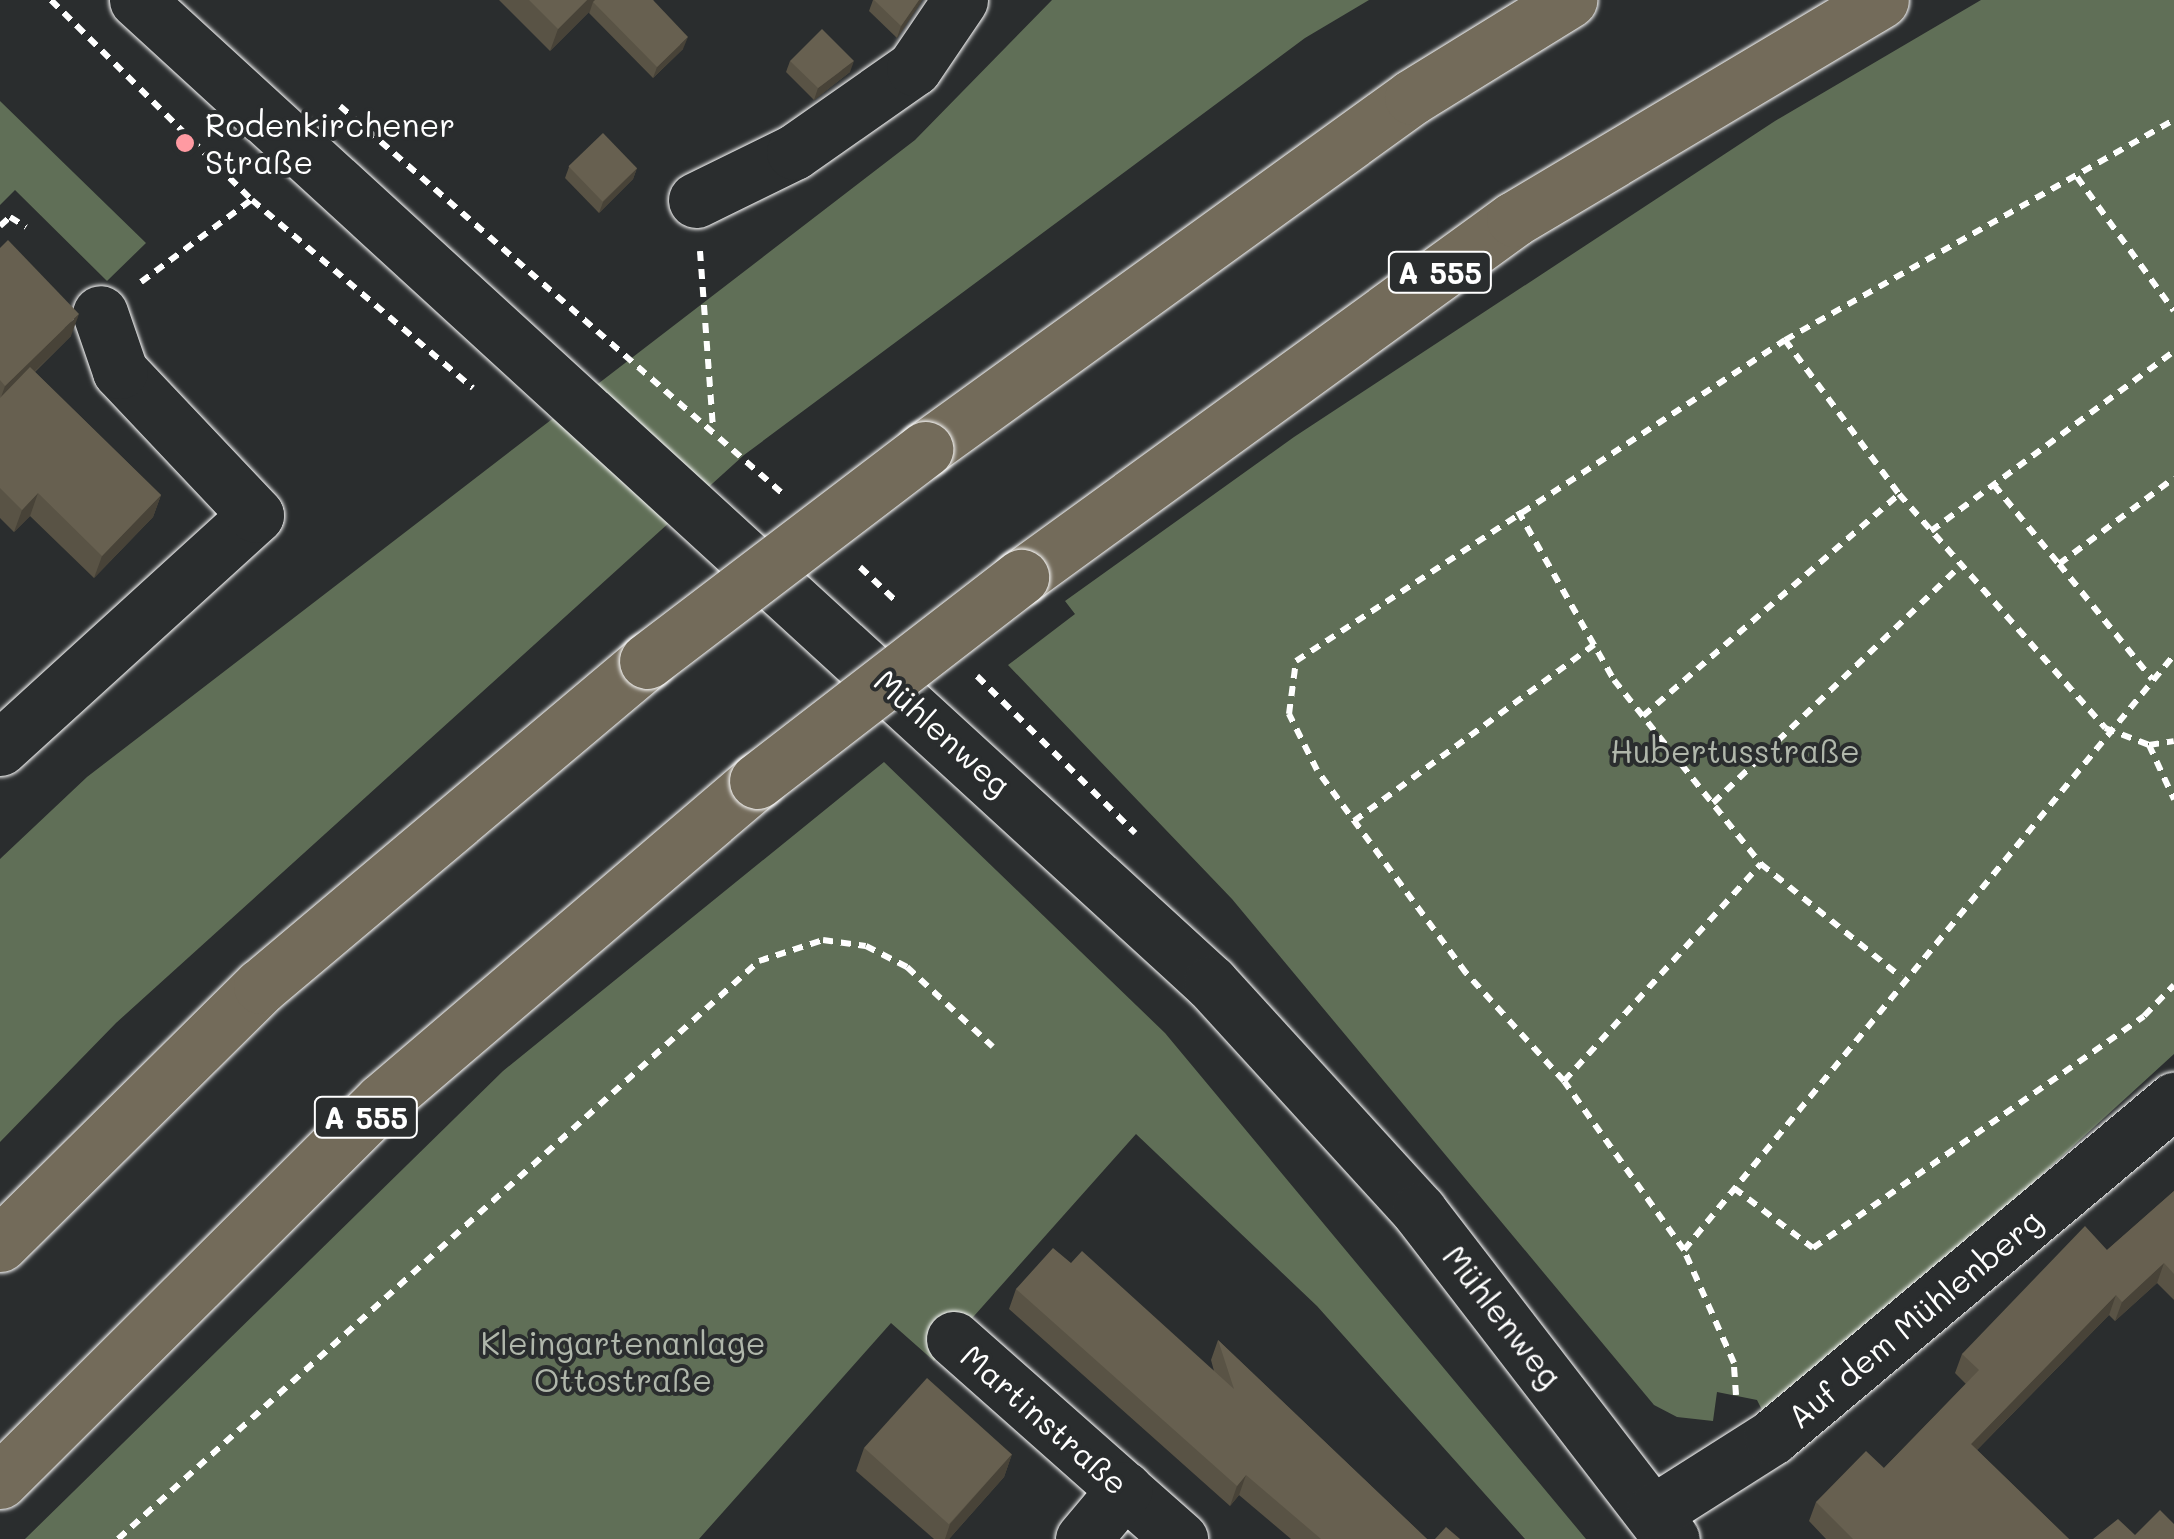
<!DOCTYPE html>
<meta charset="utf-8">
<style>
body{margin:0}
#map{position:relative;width:2174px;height:1539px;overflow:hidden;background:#2a2d2e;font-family:Mali,sans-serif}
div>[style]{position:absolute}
.green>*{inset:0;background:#606f57}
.path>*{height:6px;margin-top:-3px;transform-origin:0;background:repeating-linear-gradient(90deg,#fff 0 10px,transparent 0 18px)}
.roads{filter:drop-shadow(0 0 2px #fff) drop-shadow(0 0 2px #fff)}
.minor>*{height:55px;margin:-27.5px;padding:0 27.5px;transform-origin:27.5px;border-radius:27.5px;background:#2a2d2e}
.highway>*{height:55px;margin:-27.5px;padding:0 27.5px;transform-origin:27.5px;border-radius:27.5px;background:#736b5a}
.bridges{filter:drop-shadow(0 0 2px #fff) drop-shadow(0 0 2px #fff)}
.highway-bridge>*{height:55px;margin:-27.5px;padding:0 27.5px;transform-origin:27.5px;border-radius:27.5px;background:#736b5a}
.wall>*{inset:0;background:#595345}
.shaded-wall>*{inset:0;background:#484338}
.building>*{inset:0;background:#676050;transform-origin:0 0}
.dots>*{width:28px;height:28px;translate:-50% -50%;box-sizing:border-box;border:5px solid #2a2d2e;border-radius:50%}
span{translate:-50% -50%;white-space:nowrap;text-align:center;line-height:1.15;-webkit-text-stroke:8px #2a2d2e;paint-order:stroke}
.shield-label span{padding:2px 8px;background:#2a2d2e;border:2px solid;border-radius:8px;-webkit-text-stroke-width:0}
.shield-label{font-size:30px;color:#fff;font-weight:700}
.poi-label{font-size:32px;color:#fff}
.left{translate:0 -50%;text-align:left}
.street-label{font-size:32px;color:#fff}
.park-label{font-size:32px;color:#b0b7ab}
</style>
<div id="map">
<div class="green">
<div style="clip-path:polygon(1052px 0,1369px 0,1305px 38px,744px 455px,116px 1023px,0 1142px,0 859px,87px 777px,915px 140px)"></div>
<div style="clip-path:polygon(1981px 0,2174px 0,2174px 1054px,1769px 1424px,1757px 1400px,1717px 1392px,1713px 1421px,1677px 1417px,1654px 1405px,1232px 899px,1008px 665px,1075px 614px,1065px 601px,1294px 437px,1775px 121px)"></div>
<div style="clip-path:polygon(0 101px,146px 243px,107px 281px,15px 190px,0 205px)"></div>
<div style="clip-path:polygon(884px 762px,1165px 1033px,1586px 1539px,1525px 1539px,1317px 1306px,1136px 1134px,934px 1361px,891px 1323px,699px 1539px,25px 1539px,503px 1071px)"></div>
</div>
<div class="path">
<div style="left:51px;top:0;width:284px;rotate:44.9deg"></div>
<div style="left:252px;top:200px;width:290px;rotate:40.4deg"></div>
<div style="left:340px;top:106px;width:587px;rotate:41.2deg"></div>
<div style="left:2077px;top:177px;width:165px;rotate:54.1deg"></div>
<div style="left:0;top:226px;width:13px;rotate:-42deg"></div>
<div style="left:10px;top:217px;width:19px;rotate:32deg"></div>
<div style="left:700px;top:251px;width:177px;rotate:85.8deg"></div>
<div style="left:141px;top:282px;width:137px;rotate:-36.7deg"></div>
<div style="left:1785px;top:340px;width:192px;rotate:53.5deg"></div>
<div style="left:1899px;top:494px;width:312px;rotate:48.6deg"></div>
<div style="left:2105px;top:728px;width:47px;rotate:21.1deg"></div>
<div style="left:2149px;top:745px;width:25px;rotate:-9deg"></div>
<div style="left:1994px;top:485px;width:102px;rotate:50.6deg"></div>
<div style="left:2059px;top:564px;width:144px;rotate:-36.8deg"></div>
<div style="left:1518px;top:511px;width:194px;rotate:60.4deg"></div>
<div style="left:1614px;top:680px;width:236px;rotate:51.4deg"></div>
<div style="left:1761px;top:864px;width:180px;rotate:38.9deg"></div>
<div style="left:1931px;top:531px;width:302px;rotate:-36.5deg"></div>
<div style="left:2059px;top:564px;width:148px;rotate:51deg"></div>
<div style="left:860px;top:567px;width:52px;rotate:43.5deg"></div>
<div style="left:977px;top:676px;width:223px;rotate:44.8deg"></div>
<div style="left:1643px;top:716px;width:339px;rotate:-40.9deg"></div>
<div style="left:2149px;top:745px;width:60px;rotate:65.2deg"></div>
<div style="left:1713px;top:803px;width:344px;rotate:-43.8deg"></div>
<div style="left:1354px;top:821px;width:298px;rotate:-36.3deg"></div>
<div style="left:1564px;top:1081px;width:293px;rotate:-47.8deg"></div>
<div style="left:1734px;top:1188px;width:99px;rotate:37.2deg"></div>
<div style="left:1813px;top:1248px;width:404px;rotate:-35deg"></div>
<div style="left:2144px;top:1016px;width:43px;rotate:-45.9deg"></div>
<div style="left:1684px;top:1250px;width:771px;rotate:-50.53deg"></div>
<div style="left:1736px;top:1395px;width:32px;rotate:-94deg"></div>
<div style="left:1734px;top:1363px;width:124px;rotate:-113.9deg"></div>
<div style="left:1684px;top:1250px;width:207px;rotate:-125.4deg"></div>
<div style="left:1564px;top:1081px;width:146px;rotate:-132.2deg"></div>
<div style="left:1466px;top:973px;width:252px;rotate:-126.3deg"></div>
<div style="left:1317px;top:770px;width:63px;rotate:-116.6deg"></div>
<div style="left:1289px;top:714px;width:53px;rotate:-82.5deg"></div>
<div style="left:1296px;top:661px;width:585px;rotate:-33.28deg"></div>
<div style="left:1785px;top:340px;width:447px;rotate:-29.5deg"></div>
<div style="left:118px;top:1539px;width:863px;rotate:-42.04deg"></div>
<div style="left:759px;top:961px;width:67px;rotate:-18.2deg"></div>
<div style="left:823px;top:940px;width:43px;rotate:7.9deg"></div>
<div style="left:866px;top:946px;width:46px;rotate:27.1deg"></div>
<div style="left:907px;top:967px;width:117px;rotate:42.9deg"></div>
</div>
<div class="roads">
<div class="minor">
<div style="left:137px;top:0;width:1456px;rotate:42.47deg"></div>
<div style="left:1211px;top:983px;width:309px;rotate:47.6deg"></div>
<div style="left:1419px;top:1211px;width:414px;rotate:52.4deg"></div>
<div style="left:696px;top:200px;width:109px;rotate:-26.1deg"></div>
<div style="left:794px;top:152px;width:146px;rotate:-35deg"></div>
<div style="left:914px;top:68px;width:82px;rotate:-55.9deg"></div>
<div style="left:0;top:748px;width:346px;rotate:-42.3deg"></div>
<div style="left:256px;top:515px;width:198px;rotate:-133.4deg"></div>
<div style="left:120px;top:371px;width:61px;rotate:-109deg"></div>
<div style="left:954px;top:1339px;width:302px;rotate:41.5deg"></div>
<div style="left:1654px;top:1512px;width:140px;rotate:-32.4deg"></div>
<div style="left:1772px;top:1437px;width:525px;rotate:-39.97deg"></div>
<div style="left:1083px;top:1539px;width:65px;rotate:-50deg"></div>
</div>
<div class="highway">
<div style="left:925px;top:449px;width:601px;rotate:-35.86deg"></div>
<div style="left:1412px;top:97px;width:185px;rotate:-31.7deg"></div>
<div style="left:1021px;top:577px;width:609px;rotate:-35.99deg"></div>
<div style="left:1514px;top:219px;width:427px;rotate:-30.8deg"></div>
<div style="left:0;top:1244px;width:367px;rotate:-44.7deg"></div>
<div style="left:261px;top:986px;width:505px;rotate:-40.1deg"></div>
<div style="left:0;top:1481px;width:539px;rotate:-44.85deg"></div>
<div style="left:382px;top:1101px;width:493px;rotate:-40.5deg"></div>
</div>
</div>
<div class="bridges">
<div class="highway-bridge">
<div style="left:647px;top:661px;width:350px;rotate:-37.3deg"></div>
<div style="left:757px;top:781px;width:334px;rotate:-37.7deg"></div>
</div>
</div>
<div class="wall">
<div style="clip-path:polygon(499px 0,653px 0,683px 49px,653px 78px,589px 13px,590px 11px,550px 51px)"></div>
<div style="clip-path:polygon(873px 0,922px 0,897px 38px,869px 11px)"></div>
<div style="clip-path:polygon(790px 61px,850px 72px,814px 100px,786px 72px)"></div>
<div style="clip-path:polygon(569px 167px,637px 168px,633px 179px,599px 213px,565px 178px)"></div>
<div style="clip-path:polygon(0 248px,71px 336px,35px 372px,161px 495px,153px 517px,94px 578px,30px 516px,14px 532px,0 518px)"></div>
<div style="clip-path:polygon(2174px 1191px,2174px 1300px,2157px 1283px,2115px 1321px,2109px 1315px,1977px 1450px,2069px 1539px,1826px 1539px,1809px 1521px,1816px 1502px,1884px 1468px,1966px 1384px,1955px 1373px,1962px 1354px,2107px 1250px)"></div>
<div style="clip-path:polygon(1071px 1263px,1214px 1371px,1211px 1360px,1218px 1340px,1427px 1539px,1291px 1539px,1239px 1495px,1230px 1506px,1009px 1309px,1016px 1289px)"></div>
<div style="clip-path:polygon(864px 1448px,1012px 1454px,1004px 1477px,949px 1539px,934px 1539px,856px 1471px)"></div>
</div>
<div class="shaded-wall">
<div style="clip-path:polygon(587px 0,601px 0,593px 2px,590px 11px,550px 51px,558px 29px)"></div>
<div style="clip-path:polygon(919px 0,922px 0,897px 38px,901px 26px)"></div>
<div style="clip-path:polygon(688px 37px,683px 49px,653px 78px,657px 67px)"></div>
<div style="clip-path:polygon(854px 61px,850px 72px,814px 100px,818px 88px)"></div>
<div style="clip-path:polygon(637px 168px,633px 179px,599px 213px,603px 202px)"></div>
<div style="clip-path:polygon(79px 314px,71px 336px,0 405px,0 400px,5px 386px)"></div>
<div style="clip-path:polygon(38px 493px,30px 516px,14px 532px,22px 510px)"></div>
<div style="clip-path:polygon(161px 495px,153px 517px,94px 578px,102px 556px)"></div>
<div style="clip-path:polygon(2164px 1263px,2157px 1283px,2115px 1321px,2122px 1302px)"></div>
<div style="clip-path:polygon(2116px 1295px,2109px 1315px,1964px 1463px,1971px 1444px)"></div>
<div style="clip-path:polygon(1012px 1454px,1004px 1477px,949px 1539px,945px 1539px,950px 1524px)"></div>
<div style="clip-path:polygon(1246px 1475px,1239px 1495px,1230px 1506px,1237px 1486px)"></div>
</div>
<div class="building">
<div style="clip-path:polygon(529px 0,587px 0,558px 29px)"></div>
<div style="clip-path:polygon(595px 0,653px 0,688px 37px,657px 67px,593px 2px)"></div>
<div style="clip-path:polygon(874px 0,919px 0,901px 26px)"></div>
<div style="clip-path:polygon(822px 29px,854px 61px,818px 88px,790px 61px)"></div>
<div style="left:603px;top:133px;width:49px;height:48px;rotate:46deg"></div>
<div style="clip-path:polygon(8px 240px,79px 314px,5px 386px,0 380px,0 248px)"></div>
<div style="clip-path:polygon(30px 367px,161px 495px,102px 556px,38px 493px,22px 510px,0 488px,0 398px)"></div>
<div style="clip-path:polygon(2174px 1191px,2174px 1274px,2164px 1263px,2122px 1302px,2116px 1295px,1971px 1444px,2069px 1539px,1853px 1539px,1816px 1502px,1866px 1451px,1884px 1468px,1979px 1370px,1962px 1354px,2085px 1226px,2107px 1250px)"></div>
<div style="clip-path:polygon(1053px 1248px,1071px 1263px,1082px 1251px,1234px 1389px,1218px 1340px,1427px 1539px,1321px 1539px,1246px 1475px,1237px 1486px,1016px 1289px)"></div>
<div style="left:927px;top:1378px;width:114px;height:94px;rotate:42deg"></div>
<div style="clip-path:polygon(2160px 1510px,2174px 1524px,2174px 1539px,2093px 1539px,2118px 1519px,2135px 1535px)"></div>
<div style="clip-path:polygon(1446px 1527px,1460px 1539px,1435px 1539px)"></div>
</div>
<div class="dots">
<div style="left:185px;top:143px;background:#ff9aa2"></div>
</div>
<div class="shield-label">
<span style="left:1440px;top:272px">A 555</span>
<span style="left:366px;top:1117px">A 555</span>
</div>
<div class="poi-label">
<span class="left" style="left:205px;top:143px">Rodenkirchener<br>Straße</span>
</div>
<div class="street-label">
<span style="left:943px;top:732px;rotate:42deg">Mühlenweg</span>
<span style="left:1503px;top:1316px;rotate:52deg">Mühlenweg</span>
<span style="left:1914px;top:1318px;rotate:-40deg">Auf dem Mühlenberg</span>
<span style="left:1045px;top:1419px;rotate:41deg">Martinstraße</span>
</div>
<div class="park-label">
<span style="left:1735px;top:750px">Hubertusstraße</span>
<span style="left:623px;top:1361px">Kleingartenanlage<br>Ottostraße</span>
</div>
</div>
